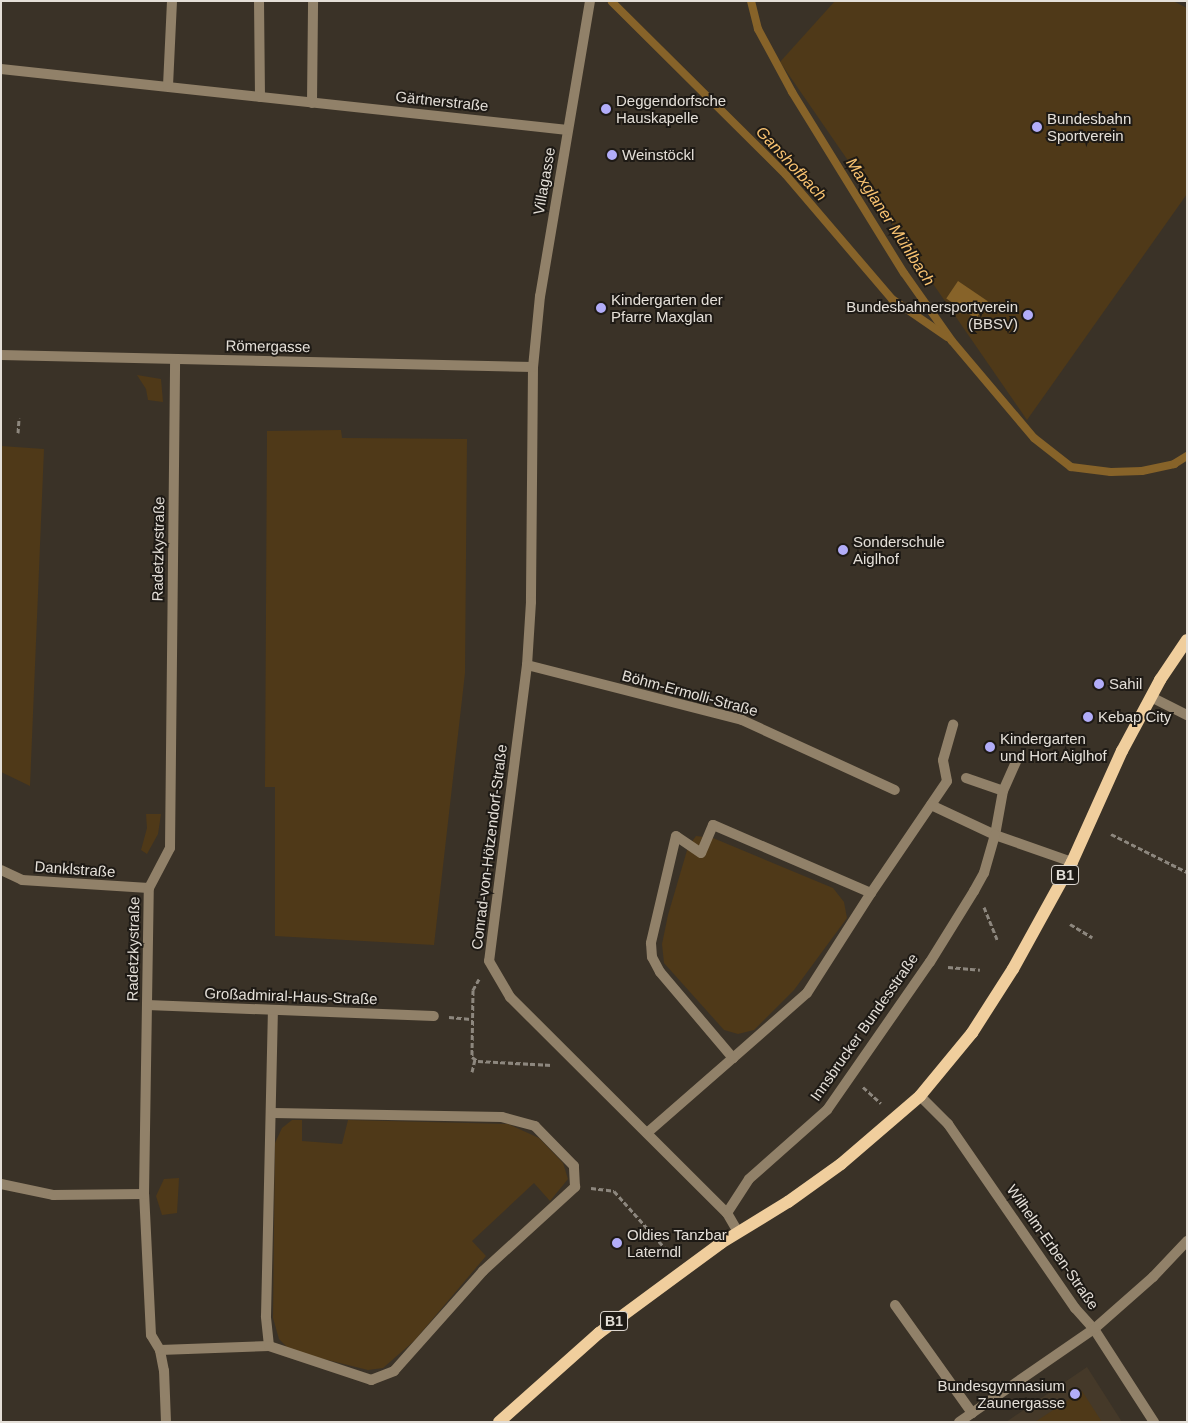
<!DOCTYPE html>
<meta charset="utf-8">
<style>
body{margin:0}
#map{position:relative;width:1188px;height:1423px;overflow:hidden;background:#3a3227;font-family:Helvetica,sans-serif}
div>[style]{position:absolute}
.built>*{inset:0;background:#453929}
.green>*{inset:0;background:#4f3918}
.water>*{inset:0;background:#876329;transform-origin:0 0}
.stream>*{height:8px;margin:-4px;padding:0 4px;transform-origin:4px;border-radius:4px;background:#876329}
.path>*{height:3px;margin-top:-1.5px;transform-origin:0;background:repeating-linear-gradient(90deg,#8d877e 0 5px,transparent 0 7.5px)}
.lane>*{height:10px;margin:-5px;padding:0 5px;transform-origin:5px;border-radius:5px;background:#918169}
.street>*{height:10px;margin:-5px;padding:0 5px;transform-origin:5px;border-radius:5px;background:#918169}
.primary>*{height:12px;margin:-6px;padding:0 6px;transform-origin:6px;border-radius:6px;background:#f0ce9d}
.dots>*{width:14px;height:14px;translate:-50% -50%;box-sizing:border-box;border:2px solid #1e1a15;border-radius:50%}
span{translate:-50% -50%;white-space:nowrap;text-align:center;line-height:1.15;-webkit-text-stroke:4px #1e1a15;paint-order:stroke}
.shield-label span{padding:1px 4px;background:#1e1a15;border:1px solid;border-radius:4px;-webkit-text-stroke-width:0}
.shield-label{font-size:14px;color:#e4dfd8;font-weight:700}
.poi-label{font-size:15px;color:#e4dfd8}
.left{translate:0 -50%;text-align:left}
.right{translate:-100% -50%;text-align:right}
.street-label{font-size:15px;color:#e4dfd8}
.water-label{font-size:16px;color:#f9c371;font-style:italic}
.frame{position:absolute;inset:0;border:2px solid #e4dfd8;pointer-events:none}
</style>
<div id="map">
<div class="built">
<div style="clip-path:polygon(1087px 1367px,1122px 1422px,1006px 1422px)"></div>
</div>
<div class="green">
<div style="clip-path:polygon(835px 1px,1173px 1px,1187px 8px,1187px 194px,1027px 420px,780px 62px)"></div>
<div style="clip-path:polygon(137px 375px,161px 379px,163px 402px,148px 400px,146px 389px)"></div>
<div style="clip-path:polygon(341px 430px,342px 438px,467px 439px,465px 673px,434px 945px,275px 936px,275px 787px,265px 787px,267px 431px)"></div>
<div style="clip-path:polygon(1px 446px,44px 449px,30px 786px,1px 772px)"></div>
<div style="clip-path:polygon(146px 814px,161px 814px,158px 834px,147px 854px,141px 850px,147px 828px)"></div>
<div style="clip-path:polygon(696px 836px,713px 838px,833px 888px,844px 902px,847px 918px,794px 990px,754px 1030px,738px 1034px,724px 1030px,664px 963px,662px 944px,668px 915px,688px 847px)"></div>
<div style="clip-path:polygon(292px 1120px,302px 1120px,302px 1141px,342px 1144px,348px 1120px,508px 1124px,539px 1138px,563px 1163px,568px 1179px,550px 1201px,534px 1183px,472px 1241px,486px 1256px,414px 1341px,383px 1368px,368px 1370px,291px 1351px,279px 1339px,273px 1318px,275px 1143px,282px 1128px)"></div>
<div style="clip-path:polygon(179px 1178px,177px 1213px,162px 1215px,156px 1196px,164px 1179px)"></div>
<div style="clip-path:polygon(1082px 1391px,1102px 1422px,1035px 1422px)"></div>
</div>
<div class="water">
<div style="left:958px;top:281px;width:36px;height:21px;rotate:34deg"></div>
</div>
<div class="stream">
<div style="left:751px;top:1px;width:29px;rotate:76deg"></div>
<div style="left:758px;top:29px;width:72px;rotate:61.6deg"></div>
<div style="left:792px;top:92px;width:213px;rotate:58.3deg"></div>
<div style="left:904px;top:273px;width:83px;rotate:54.8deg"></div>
<div style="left:952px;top:341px;width:127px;rotate:49.8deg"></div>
<div style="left:1034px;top:438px;width:47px;rotate:38.1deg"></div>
<div style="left:1071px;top:467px;width:40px;rotate:7.1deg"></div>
<div style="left:1111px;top:472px;width:31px;rotate:-2deg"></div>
<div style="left:1142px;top:471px;width:33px;rotate:-12deg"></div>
<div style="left:1174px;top:464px;width:15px;rotate:-32deg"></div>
<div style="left:612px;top:2px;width:245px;rotate:44.8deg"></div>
<div style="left:786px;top:175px;width:163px;rotate:49.5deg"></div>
<div style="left:892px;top:299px;width:67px;rotate:34.6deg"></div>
</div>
<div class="path">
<div style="left:18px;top:433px;width:15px;rotate:-86deg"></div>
<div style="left:1111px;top:834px;width:85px;rotate:26.6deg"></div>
<div style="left:984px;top:907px;width:35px;rotate:68deg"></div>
<div style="left:1070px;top:924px;width:26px;rotate:31deg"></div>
<div style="left:948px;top:967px;width:32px;rotate:5deg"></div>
<div style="left:479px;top:979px;width:13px;rotate:119deg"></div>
<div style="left:473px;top:990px;width:67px;rotate:90.9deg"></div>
<div style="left:472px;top:1057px;width:7px;rotate:34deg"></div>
<div style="left:478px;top:1061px;width:74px;rotate:3.1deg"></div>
<div style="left:449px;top:1017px;width:22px;rotate:5deg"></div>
<div style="left:472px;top:1072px;width:13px;rotate:-77deg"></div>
<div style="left:863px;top:1087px;width:24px;rotate:42deg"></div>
<div style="left:591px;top:1188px;width:23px;rotate:7deg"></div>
<div style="left:614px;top:1191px;width:76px;rotate:48.2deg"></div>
</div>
<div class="lane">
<div style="left:1151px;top:697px;width:40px;rotate:26.6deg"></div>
<div style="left:966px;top:778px;width:39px;rotate:19deg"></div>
<div style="left:995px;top:835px;width:45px;rotate:-79.7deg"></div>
<div style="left:1003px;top:791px;width:36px;rotate:-66deg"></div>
<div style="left:871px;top:893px;width:135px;rotate:-55.8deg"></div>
<div style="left:947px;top:781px;width:21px;rotate:-101deg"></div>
<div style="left:943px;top:760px;width:37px;rotate:-74deg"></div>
<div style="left:647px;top:1133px;width:114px;rotate:-41.1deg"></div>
<div style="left:733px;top:1058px;width:98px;rotate:-41.3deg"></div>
<div style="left:807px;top:993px;width:119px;rotate:-57.4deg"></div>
<div style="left:871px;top:893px;width:172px;rotate:-156.7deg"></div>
<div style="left:713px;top:825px;width:30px;rotate:113deg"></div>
<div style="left:701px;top:853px;width:30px;rotate:-146deg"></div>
<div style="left:676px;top:836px;width:110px;rotate:103.2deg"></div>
<div style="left:651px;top:943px;width:14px;rotate:86deg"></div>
<div style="left:652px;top:957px;width:17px;rotate:62deg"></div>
<div style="left:660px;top:972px;width:113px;rotate:49.7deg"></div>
<div style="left:895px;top:1305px;width:133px;rotate:54.5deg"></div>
<div style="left:269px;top:1346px;width:30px;rotate:-96deg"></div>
<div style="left:266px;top:1316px;width:306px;rotate:-88.7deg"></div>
<div style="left:160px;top:1350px;width:109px;rotate:-2.1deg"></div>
<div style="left:269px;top:1346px;width:108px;rotate:18.4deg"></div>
<div style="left:371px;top:1380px;width:25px;rotate:-21deg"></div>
<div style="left:394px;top:1371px;width:134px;rotate:-48.3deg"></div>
<div style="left:483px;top:1271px;width:125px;rotate:-42.4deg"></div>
<div style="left:575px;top:1187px;width:21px;rotate:-93deg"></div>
<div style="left:574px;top:1166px;width:56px;rotate:-134.3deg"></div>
<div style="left:535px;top:1126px;width:34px;rotate:-165deg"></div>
<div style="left:502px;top:1117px;width:229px;rotate:-179deg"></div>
</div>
<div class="street">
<div style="left:259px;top:1px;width:96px;rotate:89.4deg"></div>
<div style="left:590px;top:1px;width:299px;rotate:99.6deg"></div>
<div style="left:540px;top:296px;width:71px;rotate:95.6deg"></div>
<div style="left:533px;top:367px;width:235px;rotate:90.5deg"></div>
<div style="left:531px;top:602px;width:63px;rotate:93.6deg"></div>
<div style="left:527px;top:665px;width:298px;rotate:97.3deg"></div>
<div style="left:489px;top:961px;width:42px;rotate:59.7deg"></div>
<div style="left:510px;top:997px;width:306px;rotate:44.9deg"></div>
<div style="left:727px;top:1213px;width:22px;rotate:60deg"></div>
<div style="left:1px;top:69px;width:570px;rotate:6.14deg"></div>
<div style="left:168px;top:86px;width:85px;rotate:-87.3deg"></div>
<div style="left:312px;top:103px;width:102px;rotate:-89.4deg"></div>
<div style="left:1px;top:355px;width:532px;rotate:1.29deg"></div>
<div style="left:527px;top:665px;width:222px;rotate:14.3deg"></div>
<div style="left:742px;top:720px;width:168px;rotate:24.6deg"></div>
<div style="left:931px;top:805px;width:71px;rotate:25.1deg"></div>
<div style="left:995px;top:835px;width:82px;rotate:19.3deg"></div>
<div style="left:1px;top:870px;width:23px;rotate:25deg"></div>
<div style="left:22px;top:880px;width:127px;rotate:3.6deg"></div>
<div style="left:147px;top:1005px;width:287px;rotate:2.2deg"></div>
<div style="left:920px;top:1096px;width:40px;rotate:45deg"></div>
<div style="left:948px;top:1124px;width:224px;rotate:55.4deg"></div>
<div style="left:1075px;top:1308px;width:28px;rotate:48deg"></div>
<div style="left:1094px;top:1329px;width:111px;rotate:57.2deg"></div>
<div style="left:1px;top:1184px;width:53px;rotate:11.9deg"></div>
<div style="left:53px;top:1195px;width:91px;rotate:-0.6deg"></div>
<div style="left:727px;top:1213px;width:40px;rotate:-57.1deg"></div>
<div style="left:749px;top:1179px;width:104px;rotate:-41.5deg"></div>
<div style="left:827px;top:1110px;width:180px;rotate:-55.2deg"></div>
<div style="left:930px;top:962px;width:84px;rotate:-58.2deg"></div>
<div style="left:974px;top:891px;width:21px;rotate:-61deg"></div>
<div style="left:984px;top:873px;width:40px;rotate:-74deg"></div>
<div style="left:166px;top:1422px;width:51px;rotate:-92.2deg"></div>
<div style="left:164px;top:1371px;width:21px;rotate:-101deg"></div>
<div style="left:160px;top:1350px;width:17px;rotate:-121deg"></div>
<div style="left:151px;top:1335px;width:141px;rotate:-92.8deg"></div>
<div style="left:144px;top:1194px;width:306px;rotate:-89.1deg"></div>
<div style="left:149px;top:888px;width:45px;rotate:-62.3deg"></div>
<div style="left:170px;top:848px;width:489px;rotate:-89.4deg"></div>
<div style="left:959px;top:1422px;width:164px;rotate:-34.6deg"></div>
<div style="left:1094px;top:1329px;width:79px;rotate:-41.4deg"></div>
<div style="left:1153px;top:1277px;width:50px;rotate:-46.6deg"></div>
</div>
<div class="primary">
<div style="left:499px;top:1422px;width:134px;rotate:-41.7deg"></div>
<div style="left:599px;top:1333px;width:152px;rotate:-36.4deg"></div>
<div style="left:721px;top:1243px;width:79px;rotate:-31.5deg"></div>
<div style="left:788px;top:1202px;width:65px;rotate:-35.6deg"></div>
<div style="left:841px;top:1164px;width:104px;rotate:-40.7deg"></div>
<div style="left:920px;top:1096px;width:82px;rotate:-50.5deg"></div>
<div style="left:972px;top:1033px;width:76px;rotate:-57.4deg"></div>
<div style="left:1013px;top:969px;width:122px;rotate:-61.1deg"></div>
<div style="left:1072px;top:862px;width:122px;rotate:-65.8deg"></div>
<div style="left:1122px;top:751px;width:81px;rotate:-61.8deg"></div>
<div style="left:1160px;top:680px;width:48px;rotate:-56deg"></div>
</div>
<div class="dots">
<div style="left:606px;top:109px;background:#b2adf9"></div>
<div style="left:1037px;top:127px;background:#b2adf9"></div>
<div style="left:612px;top:155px;background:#b2adf9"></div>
<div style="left:601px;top:308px;background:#b2adf9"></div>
<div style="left:1028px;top:315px;background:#b2adf9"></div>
<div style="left:843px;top:550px;background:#b2adf9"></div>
<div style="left:1099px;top:684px;background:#b2adf9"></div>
<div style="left:1088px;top:717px;background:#b2adf9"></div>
<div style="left:990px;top:747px;background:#b2adf9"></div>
<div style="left:617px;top:1243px;background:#b2adf9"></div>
<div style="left:1075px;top:1394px;background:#b2adf9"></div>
</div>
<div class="shield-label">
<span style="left:1065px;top:875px">B1</span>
<span style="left:614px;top:1321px">B1</span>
</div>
<div class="poi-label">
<span class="left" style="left:616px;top:109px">Deggendorfsche<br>Hauskapelle</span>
<span class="left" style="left:1047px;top:127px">Bundesbahn<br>Sportverein</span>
<span class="left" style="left:622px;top:155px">Weinstöckl</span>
<span class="left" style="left:611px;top:308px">Kindergarten der<br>Pfarre Maxglan</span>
<span class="right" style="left:1018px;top:315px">Bundesbahnersportverein<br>(BBSV)</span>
<span class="left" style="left:853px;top:550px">Sonderschule<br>Aiglhof</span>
<span class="left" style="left:1109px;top:684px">Sahil</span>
<span class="left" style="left:1098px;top:717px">Kebap City</span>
<span class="left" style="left:1000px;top:747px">Kindergarten<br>und Hort Aiglhof</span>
<span class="left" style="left:627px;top:1243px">Oldies Tanzbar<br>Laterndl</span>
<span class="right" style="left:1065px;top:1394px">Bundesgymnasium<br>Zaunergasse</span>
</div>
<div class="street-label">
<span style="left:442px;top:101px;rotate:6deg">Gärtnerstraße</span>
<span style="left:544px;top:181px;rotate:-80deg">Villagasse</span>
<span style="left:268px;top:346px;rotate:1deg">Römergasse</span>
<span style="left:158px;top:549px;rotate:-89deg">Radetzkystraße</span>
<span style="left:690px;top:693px;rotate:15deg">Böhm-Ermolli-Straße</span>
<span style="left:489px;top:847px;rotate:-83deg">Conrad-von-Hötzendorf-Straße</span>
<span style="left:75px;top:869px;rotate:4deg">Danklstraße</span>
<span style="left:133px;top:949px;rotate:-89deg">Radetzkystraße</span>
<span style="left:291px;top:996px;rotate:2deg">Großadmiral-Haus-Straße</span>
<span style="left:864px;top:1027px;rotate:-55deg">Innsbrucker Bundesstraße</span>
<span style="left:1053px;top:1247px;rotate:55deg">Wilhelm-Erben-Straße</span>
</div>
<div class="water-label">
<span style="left:791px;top:164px;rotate:47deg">Ganshofbach</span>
<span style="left:890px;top:222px;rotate:57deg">Maxglaner Mühlbach</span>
</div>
<div class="frame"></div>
</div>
